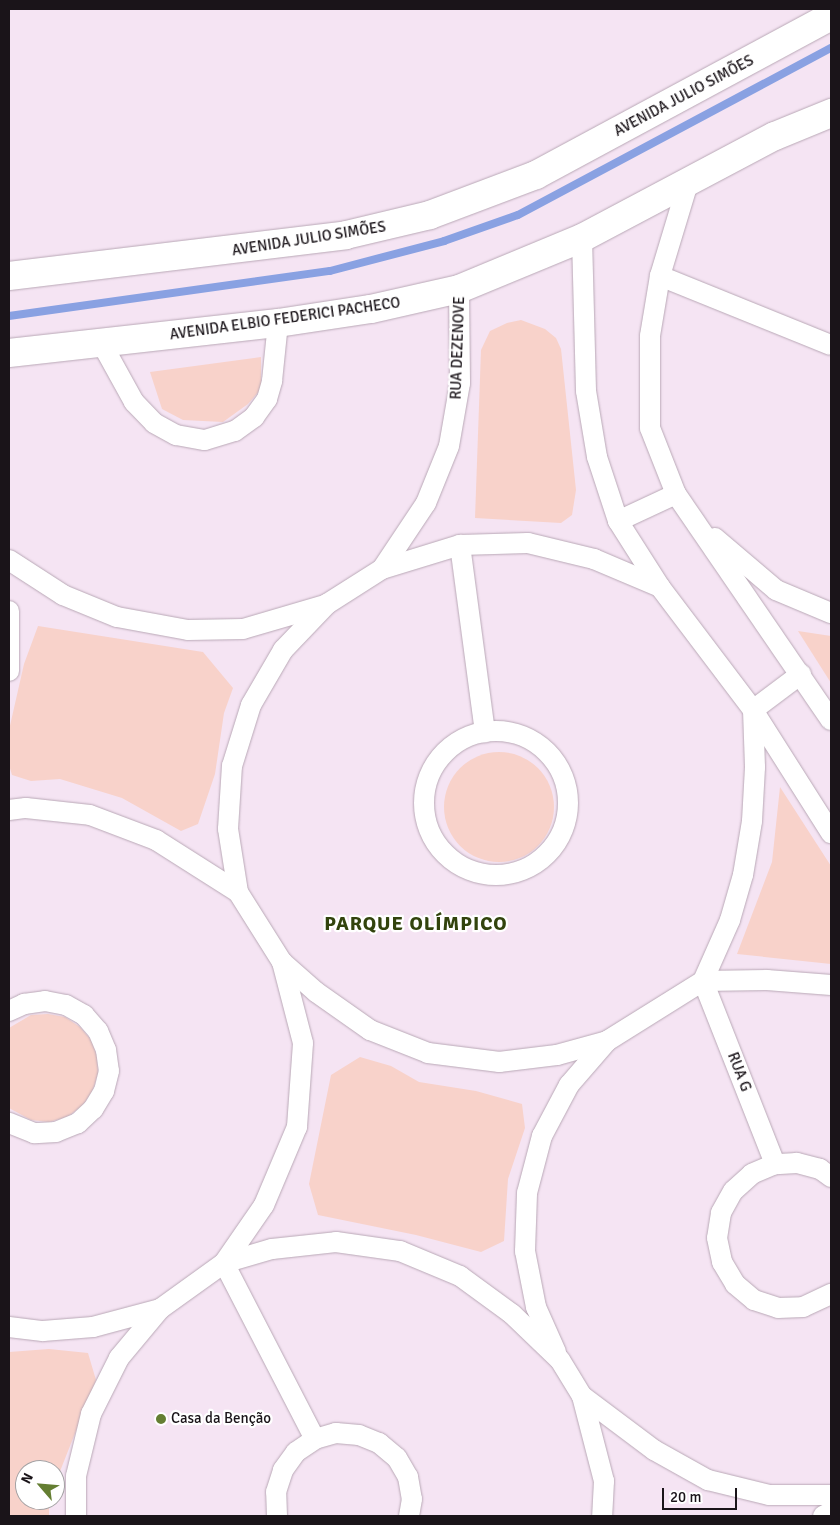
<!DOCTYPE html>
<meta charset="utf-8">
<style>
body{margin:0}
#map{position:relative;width:840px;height:1525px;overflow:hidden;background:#f5e4f3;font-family:Signika,sans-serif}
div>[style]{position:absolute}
.green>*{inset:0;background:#f8d2ca}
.round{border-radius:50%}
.stream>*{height:8px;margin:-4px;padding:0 4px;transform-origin:4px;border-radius:4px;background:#89a1e2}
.roads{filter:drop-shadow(0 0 1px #b9a8b6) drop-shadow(0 0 1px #b9a8b6)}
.street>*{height:20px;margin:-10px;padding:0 10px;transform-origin:10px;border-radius:10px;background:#fff}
.street>.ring{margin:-10px;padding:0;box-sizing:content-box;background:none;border:20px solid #fff;border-radius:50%}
.primary>*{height:28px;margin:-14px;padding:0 14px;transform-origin:14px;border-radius:14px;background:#fff}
.dots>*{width:14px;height:14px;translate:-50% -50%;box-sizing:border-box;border:2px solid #fff;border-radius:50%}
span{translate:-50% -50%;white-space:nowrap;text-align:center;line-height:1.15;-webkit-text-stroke:4.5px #fff;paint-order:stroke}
.street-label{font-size:15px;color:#1a1419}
.poi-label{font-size:15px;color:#1a1419}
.left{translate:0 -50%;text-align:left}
.district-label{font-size:20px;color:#32430d;font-weight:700;letter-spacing:1px}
.frame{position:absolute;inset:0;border:10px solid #1a1419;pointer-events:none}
.north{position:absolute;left:15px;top:1460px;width:50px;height:50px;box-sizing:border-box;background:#fff;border:1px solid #a3a1a3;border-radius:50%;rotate:297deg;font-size:14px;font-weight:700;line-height:20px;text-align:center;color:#1a1419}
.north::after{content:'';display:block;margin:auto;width:18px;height:22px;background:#647e32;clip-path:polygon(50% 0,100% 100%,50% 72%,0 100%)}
.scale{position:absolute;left:662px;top:1488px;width:75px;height:22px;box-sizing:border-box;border:2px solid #1a1419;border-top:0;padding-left:6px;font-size:15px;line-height:18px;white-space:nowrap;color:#1a1419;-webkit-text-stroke:4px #fff;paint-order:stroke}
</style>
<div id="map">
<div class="green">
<div style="clip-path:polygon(521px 320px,545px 329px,556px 338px,561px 349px,576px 490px,572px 515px,561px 523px,475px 518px,481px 350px,490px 331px,507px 323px)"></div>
<div style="clip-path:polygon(261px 357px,261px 389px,248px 404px,223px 422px,183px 420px,162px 409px,150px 372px)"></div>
<div style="clip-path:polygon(38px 626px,203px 652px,233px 688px,224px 713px,215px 774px,198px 824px,181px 831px,122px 798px,60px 779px,31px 781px,12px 775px,9px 765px,9px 730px,24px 664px)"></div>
<div style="clip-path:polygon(798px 631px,831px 636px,831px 683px)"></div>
<div class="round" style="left:444px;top:752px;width:110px;height:110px"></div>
<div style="clip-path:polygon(780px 787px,831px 866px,831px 964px,737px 954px,772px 862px)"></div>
<div style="clip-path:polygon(48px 1014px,65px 1017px,80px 1027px,91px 1040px,97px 1056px,98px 1074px,92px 1092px,82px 1106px,67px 1117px,49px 1122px,31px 1120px,9px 1108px,9px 1028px,31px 1015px)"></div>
<div style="clip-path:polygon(360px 1057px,391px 1066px,419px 1082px,476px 1091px,522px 1104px,525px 1128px,508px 1179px,504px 1241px,481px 1252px,416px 1235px,318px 1215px,309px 1184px,331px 1075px)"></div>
<div style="clip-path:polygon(49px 1349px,88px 1353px,96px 1380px,55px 1484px,55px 1470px,25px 1470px,25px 1500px,49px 1500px,49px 1516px,9px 1516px,9px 1352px)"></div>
</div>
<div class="stream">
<div style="left:9px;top:316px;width:324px;rotate:-8deg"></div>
<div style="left:330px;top:271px;width:118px;rotate:-14.7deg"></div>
<div style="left:444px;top:241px;width:78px;rotate:-19.4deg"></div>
<div style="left:518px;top:215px;width:355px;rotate:-28.1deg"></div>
</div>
<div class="roads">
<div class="street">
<div style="left:688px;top:183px;width:97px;rotate:106.8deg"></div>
<div style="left:660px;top:276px;width:61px;rotate:99.5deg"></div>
<div style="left:650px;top:336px;width:92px;rotate:90deg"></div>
<div style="left:650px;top:428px;width:71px;rotate:68.5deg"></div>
<div style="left:676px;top:494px;width:274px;rotate:55.6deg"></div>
<div style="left:582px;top:238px;width:153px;rotate:88.5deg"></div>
<div style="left:586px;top:391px;width:67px;rotate:80.5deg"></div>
<div style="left:597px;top:457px;width:67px;rotate:71.8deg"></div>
<div style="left:618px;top:521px;width:78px;rotate:57.5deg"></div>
<div style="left:660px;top:587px;width:154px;rotate:52.9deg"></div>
<div style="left:753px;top:710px;width:146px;rotate:57.6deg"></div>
<div style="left:660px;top:276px;width:184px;rotate:22deg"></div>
<div style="left:102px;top:344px;width:66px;rotate:61.1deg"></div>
<div style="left:134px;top:402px;width:29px;rotate:46deg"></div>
<div style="left:154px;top:423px;width:25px;rotate:29deg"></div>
<div style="left:176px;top:435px;width:29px;rotate:10deg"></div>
<div style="left:205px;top:440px;width:31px;rotate:-17deg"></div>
<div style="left:235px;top:431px;width:24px;rotate:-36deg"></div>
<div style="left:254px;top:417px;width:22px;rotate:-54deg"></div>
<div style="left:267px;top:399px;width:19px;rotate:-74deg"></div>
<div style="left:272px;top:381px;width:58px;rotate:-84.1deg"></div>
<div style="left:618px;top:521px;width:64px;rotate:-25deg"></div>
<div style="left:715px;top:538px;width:80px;rotate:40.4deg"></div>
<div style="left:776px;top:590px;width:60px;rotate:22.7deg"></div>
<div style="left:460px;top:545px;width:189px;rotate:82.4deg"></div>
<div style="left:9px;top:560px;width:64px;rotate:32.9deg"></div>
<div style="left:63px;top:595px;width:58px;rotate:22.2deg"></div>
<div style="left:117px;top:617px;width:72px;rotate:10.4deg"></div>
<div style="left:188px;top:630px;width:55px;rotate:-1deg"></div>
<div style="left:243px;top:629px;width:85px;rotate:-16.3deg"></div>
<div style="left:382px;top:569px;width:79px;rotate:-56.3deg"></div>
<div style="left:426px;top:503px;width:61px;rotate:-68deg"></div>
<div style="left:449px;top:446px;width:64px;rotate:-80.1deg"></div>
<div style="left:460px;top:383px;width:94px;rotate:-90.6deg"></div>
<div style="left:9px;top:611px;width:60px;rotate:90deg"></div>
<div class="ring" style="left:424px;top:731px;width:124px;height:124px"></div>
<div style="left:9px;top:810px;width:17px;rotate:-7deg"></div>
<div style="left:26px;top:808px;width:64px;rotate:6.2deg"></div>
<div style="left:90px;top:815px;width:71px;rotate:20.7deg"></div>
<div style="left:156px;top:840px;width:97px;rotate:32.4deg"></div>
<div style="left:282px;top:962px;width:45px;rotate:41.4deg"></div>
<div style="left:316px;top:992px;width:66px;rotate:35.1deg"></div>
<div style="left:370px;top:1030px;width:62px;rotate:21.6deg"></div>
<div style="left:428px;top:1053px;width:72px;rotate:7.2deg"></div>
<div style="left:499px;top:1062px;width:58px;rotate:-6.9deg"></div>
<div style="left:557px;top:1055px;width:52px;rotate:-15.6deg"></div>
<div style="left:703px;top:981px;width:67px;rotate:-66.1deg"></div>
<div style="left:730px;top:920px;width:47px;rotate:-73.9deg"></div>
<div style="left:743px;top:875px;width:55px;rotate:-80.5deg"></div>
<div style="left:752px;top:821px;width:54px;rotate:-86.8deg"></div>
<div style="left:755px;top:767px;width:57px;rotate:-92deg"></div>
<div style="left:753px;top:710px;width:60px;rotate:-36.9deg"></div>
<div style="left:703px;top:981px;width:197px;rotate:68.5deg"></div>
<div style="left:703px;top:981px;width:64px;rotate:-0.9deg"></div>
<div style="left:767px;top:980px;width:64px;rotate:4.5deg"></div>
<div style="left:9px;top:1011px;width:17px;rotate:-25deg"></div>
<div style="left:24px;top:1004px;width:21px;rotate:-8deg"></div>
<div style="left:45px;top:1001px;width:21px;rotate:11deg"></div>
<div style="left:66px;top:1005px;width:21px;rotate:29deg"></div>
<div style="left:84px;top:1015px;width:21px;rotate:49deg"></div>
<div style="left:98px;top:1031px;width:21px;rotate:67deg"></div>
<div style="left:106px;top:1050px;width:21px;rotate:82deg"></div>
<div style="left:109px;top:1071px;width:21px;rotate:104deg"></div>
<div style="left:104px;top:1091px;width:21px;rotate:121deg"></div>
<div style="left:93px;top:1109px;width:21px;rotate:137deg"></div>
<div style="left:78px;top:1123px;width:24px;rotate:158deg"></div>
<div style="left:56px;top:1132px;width:22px;rotate:177deg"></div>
<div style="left:34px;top:1133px;width:27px;rotate:-158deg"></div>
<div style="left:831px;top:1177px;width:14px;rotate:-144deg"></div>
<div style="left:820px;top:1169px;width:24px;rotate:-165deg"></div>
<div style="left:797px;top:1163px;width:22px;rotate:177deg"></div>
<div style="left:775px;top:1164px;width:25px;rotate:157deg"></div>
<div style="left:752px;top:1174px;width:25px;rotate:138deg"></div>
<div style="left:733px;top:1191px;width:25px;rotate:119deg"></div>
<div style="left:721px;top:1213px;width:25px;rotate:99deg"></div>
<div style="left:717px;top:1238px;width:25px;rotate:78deg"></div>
<div style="left:722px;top:1262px;width:26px;rotate:59deg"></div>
<div style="left:735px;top:1284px;width:25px;rotate:40deg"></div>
<div style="left:754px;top:1300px;width:25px;rotate:18deg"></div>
<div style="left:778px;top:1308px;width:25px;rotate:-2deg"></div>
<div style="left:803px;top:1307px;width:31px;rotate:-25deg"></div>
<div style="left:224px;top:1263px;width:70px;rotate:-55.4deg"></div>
<div style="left:264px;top:1205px;width:85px;rotate:-67.1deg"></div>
<div style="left:297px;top:1127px;width:84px;rotate:-85.9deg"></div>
<div style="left:303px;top:1043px;width:84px;rotate:-104.5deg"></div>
<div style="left:282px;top:962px;width:83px;rotate:-122.2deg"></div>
<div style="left:238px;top:892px;width:64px;rotate:-99deg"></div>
<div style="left:228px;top:829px;width:63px;rotate:-86.4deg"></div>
<div style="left:232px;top:766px;width:64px;rotate:-72.7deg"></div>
<div style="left:251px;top:705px;width:64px;rotate:-59.8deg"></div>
<div style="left:283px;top:650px;width:64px;rotate:-46.3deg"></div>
<div style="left:327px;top:604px;width:65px;rotate:-32.5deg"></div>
<div style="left:382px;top:569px;width:82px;rotate:-17.1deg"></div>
<div style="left:460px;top:545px;width:68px;rotate:-1.7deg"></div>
<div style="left:528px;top:543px;width:68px;rotate:13.6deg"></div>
<div style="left:594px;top:559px;width:72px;rotate:23deg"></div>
<div style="left:224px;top:1263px;width:198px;rotate:62.7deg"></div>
<div style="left:9px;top:1327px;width:34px;rotate:7deg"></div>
<div style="left:43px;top:1331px;width:50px;rotate:-4.6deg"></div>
<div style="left:93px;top:1327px;width:69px;rotate:-15deg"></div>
<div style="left:556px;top:1352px;width:49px;rotate:-114deg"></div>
<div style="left:536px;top:1307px;width:57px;rotate:-101.1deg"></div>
<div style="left:525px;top:1251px;width:58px;rotate:-88deg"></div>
<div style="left:527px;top:1193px;width:59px;rotate:-75.3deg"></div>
<div style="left:542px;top:1136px;width:58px;rotate:-62.1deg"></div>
<div style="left:569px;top:1085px;width:58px;rotate:-49.2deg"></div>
<div style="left:607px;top:1041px;width:113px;rotate:-32deg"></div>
<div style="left:582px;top:1396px;width:90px;rotate:36.9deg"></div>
<div style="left:654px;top:1450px;width:62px;rotate:29.1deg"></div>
<div style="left:708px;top:1480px;width:63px;rotate:13.8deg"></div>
<div style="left:769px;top:1495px;width:62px"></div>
<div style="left:76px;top:1516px;width:40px;rotate:-90deg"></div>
<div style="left:76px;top:1476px;width:64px;rotate:-76.4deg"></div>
<div style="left:91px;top:1414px;width:63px;rotate:-63.4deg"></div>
<div style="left:119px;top:1358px;width:64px;rotate:-50.1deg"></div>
<div style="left:160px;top:1309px;width:79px;rotate:-35.7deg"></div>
<div style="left:224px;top:1263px;width:50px;rotate:-16.3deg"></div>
<div style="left:272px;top:1249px;width:64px;rotate:-6.2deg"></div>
<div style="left:336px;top:1242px;width:65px;rotate:8deg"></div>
<div style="left:400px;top:1251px;width:65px;rotate:22.6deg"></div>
<div style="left:460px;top:1276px;width:64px;rotate:36.2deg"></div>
<div style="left:512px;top:1314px;width:66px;rotate:43.8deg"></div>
<div style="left:560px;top:1360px;width:42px;rotate:58.6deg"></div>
<div style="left:582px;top:1396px;width:88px;rotate:75.5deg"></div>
<div style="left:604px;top:1481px;width:35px;rotate:93deg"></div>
<div style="left:277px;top:1516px;width:24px;rotate:-92deg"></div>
<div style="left:276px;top:1492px;width:23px;rotate:-72deg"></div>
<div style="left:283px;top:1470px;width:22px;rotate:-54deg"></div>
<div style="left:296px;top:1452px;width:23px;rotate:-34deg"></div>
<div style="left:315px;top:1439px;width:22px;rotate:-16deg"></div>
<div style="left:336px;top:1433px;width:23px;rotate:5deg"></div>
<div style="left:359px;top:1435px;width:22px;rotate:22deg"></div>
<div style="left:379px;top:1443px;width:23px;rotate:40deg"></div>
<div style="left:397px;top:1458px;width:22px;rotate:60deg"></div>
<div style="left:408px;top:1477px;width:22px;rotate:80deg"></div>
<div style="left:412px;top:1499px;width:17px;rotate:100deg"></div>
<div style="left:823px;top:1516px;width:9px;rotate:-27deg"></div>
</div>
<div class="primary">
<div style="left:9px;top:276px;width:339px;rotate:-6.9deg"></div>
<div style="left:346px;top:235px;width:86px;rotate:-13.4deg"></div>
<div style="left:430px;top:215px;width:113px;rotate:-20.7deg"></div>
<div style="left:536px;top:175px;width:335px;rotate:-28.3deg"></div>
<div style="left:9px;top:353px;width:271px;rotate:-6.4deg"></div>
<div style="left:278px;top:323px;width:94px;rotate:-8.6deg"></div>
<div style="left:371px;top:309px;width:90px;rotate:-12.8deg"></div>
<div style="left:459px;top:289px;width:133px;rotate:-22.5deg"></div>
<div style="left:582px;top:238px;width:218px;rotate:-27.9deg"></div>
<div style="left:775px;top:136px;width:61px;rotate:-22.3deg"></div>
</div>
</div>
<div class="dots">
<div style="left:161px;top:1419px;background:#647e32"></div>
</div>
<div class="street-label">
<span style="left:684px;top:96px;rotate:-28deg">AVENIDA JULIO SIMÕES</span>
<span style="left:309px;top:239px;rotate:-9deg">AVENIDA JULIO SIMÕES</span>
<span style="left:285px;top:319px;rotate:-8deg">AVENIDA ELBIO FEDERICI PACHECO</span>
<span style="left:458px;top:348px;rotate:-88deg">RUA DEZENOVE</span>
<span style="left:739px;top:1072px;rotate:69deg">RUA G</span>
</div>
<div class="poi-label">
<span class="left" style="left:171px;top:1419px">Casa da Benção</span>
</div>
<div class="district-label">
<span style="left:416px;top:923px">PARQUE OLÍMPICO</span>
</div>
<div class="frame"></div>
<div class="north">N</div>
<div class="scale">20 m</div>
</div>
